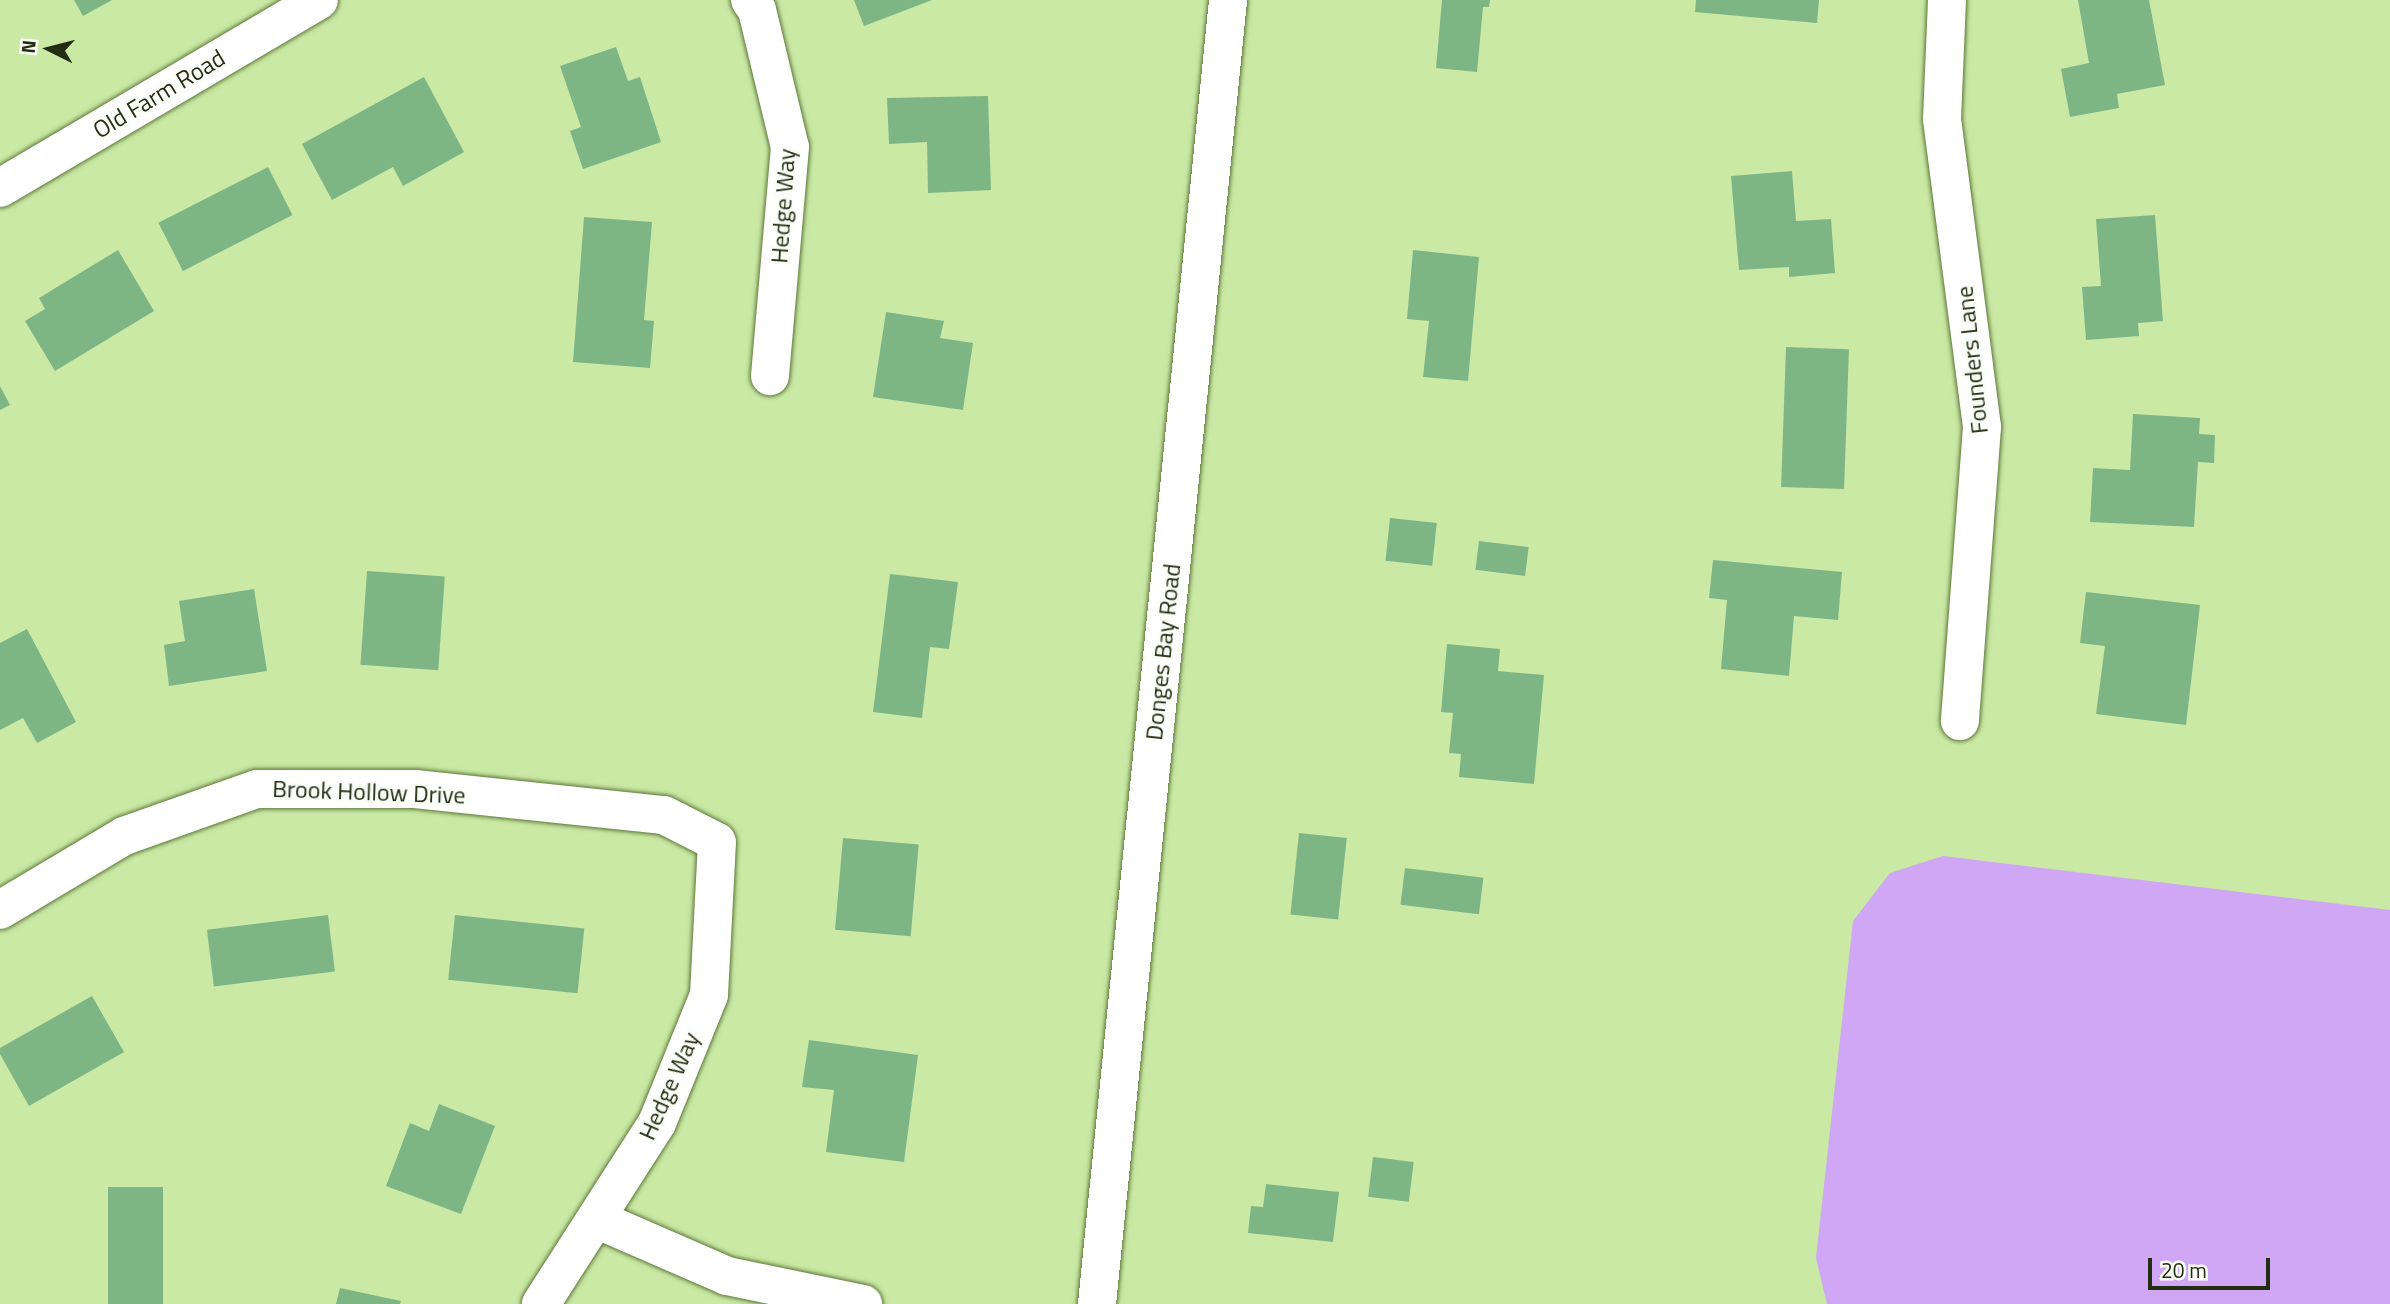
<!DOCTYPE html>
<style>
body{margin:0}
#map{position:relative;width:2390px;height:1304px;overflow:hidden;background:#cae9a5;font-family:"Titillium Web",sans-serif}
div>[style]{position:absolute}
.green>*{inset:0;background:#cfa7f4}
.building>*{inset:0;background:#7db684;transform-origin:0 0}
.roads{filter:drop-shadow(0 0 2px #5d7738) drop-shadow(0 0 2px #5d7738)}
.minor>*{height:38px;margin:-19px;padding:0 19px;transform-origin:19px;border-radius:19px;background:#fff}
.tertiary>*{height:38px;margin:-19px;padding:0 19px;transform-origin:19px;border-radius:19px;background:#fff}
span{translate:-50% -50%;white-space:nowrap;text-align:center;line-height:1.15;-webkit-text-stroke:6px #fbfef8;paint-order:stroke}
.street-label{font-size:24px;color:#222d12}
.north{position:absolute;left:14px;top:14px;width:70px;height:70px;-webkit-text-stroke:5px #fbfef8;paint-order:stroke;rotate:276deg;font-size:19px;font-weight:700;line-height:28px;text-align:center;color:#222d12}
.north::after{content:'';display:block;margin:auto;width:24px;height:32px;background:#222d12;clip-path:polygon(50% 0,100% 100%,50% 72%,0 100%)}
.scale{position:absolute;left:2148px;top:1258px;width:122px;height:32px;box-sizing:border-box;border:4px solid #222d12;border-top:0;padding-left:9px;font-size:21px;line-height:24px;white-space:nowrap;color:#222d12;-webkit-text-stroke:5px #fbfef8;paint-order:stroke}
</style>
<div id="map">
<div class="green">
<div style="clip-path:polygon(1943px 856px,2390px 910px,2390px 1304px,1827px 1304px,1816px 1258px,1853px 921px,1890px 873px)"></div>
</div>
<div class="building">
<div style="clip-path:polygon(74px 0,112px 0,83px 16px)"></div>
<div style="clip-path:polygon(854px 0,932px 0,864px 26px)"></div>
<div style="clip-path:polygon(1442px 0,1490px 0,1489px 7px,1483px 7px,1477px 72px,1436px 68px)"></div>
<div style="clip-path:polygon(1696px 0,1819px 0,1817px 23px,1695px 12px)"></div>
<div style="clip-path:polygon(2078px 0,2149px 0,2165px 85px,2117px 94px,2119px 108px,2070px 117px,2061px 69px,2089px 63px)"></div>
<div style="clip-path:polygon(616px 47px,628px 81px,640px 77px,661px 142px,583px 169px,570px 131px,581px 127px,560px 66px)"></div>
<div style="clip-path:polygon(424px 77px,464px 152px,403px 186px,393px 167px,332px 200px,302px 144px)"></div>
<div style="clip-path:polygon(988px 96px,991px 190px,928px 193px,927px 142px,889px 144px,887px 98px)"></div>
<div style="left:268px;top:167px;width:54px;height:123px;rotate:63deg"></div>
<div style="clip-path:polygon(1792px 171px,1796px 221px,1831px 219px,1835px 273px,1789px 277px,1789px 267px,1739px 270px,1731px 176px)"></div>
<div style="clip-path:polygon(2155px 215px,2163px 321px,2138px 323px,2139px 336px,2086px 340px,2082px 287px,2101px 286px,2096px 219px)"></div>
<div style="clip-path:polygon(584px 217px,652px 222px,644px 320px,654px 321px,650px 368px,573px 362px)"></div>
<div style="clip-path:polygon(118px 250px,154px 311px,55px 371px,25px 321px,45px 309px,39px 298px)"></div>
<div style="clip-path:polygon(1413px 250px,1479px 257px,1468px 381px,1423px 377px,1429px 321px,1407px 319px)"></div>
<div style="clip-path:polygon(886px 312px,944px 321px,940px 338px,973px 343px,963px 410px,873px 397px)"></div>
<div style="left:1786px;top:347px;width:63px;height:140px;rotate:2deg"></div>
<div style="clip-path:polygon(0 386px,10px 405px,0 410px)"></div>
<div style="clip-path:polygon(2133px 414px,2200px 418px,2199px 434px,2215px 435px,2214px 463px,2198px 462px,2194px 527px,2090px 522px,2093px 468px,2130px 470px)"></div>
<div style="left:1390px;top:518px;width:47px;height:43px;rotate:6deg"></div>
<div style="left:1479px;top:541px;width:50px;height:29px;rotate:7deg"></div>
<div style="clip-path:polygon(1713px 560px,1842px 572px,1838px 620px,1794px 616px,1789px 676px,1721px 669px,1727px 600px,1709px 598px)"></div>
<div style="left:367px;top:571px;width:78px;height:94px;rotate:4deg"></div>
<div style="clip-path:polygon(890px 574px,958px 582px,949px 649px,930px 647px,922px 718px,873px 712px)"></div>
<div style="clip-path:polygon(254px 589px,267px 671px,169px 686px,164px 645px,185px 641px,179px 601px)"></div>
<div style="clip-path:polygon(2086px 592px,2200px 605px,2186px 725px,2096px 714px,2105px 646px,2080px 643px)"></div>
<div style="clip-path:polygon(27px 629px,76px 722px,37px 743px,23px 718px,0 730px,0 643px)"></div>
<div style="clip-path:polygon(1447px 644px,1500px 649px,1498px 671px,1544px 675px,1534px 784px,1459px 777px,1461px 754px,1449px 753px,1453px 713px,1441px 712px)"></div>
<div style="left:1299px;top:833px;width:48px;height:82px;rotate:6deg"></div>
<div style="left:843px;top:838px;width:76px;height:92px;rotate:5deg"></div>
<div style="left:1405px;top:868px;width:79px;height:37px;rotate:7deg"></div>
<div style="left:328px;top:915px;width:57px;height:122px;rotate:83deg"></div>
<div style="left:455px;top:915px;width:130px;height:65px;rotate:6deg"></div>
<div style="clip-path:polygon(92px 996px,124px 1052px,29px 1106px,0 1054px,0 1048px)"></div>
<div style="clip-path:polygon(809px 1040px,918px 1055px,904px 1162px,826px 1152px,834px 1090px,802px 1087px)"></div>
<div style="clip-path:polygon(439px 1104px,495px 1126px,461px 1214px,386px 1186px,410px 1123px,429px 1131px)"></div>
<div style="left:1373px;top:1157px;width:41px;height:40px;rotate:7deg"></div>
<div style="clip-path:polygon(1266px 1184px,1339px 1192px,1333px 1242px,1248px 1233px,1251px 1206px,1263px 1207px)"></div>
<div style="left:108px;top:1187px;width:55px;height:117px"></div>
<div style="clip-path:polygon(340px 1288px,401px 1301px,400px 1304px,336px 1304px)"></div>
</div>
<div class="roads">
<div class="minor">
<div style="left:750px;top:0;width:12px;rotate:55deg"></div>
<div style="left:757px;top:10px;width:141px;rotate:76.5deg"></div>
<div style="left:790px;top:147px;width:230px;rotate:95deg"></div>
<div style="left:1947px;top:0;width:119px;rotate:92.4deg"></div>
<div style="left:1942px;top:119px;width:311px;rotate:82.6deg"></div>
<div style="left:1982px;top:427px;width:295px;rotate:94.3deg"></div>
<div style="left:0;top:188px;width:370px;rotate:-30.5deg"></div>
<div style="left:0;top:910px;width:144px;rotate:-30.8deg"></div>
<div style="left:124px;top:836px;width:141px;rotate:-19.5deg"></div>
<div style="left:257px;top:789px;width:158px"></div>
<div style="left:415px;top:789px;width:250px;rotate:6deg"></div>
<div style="left:664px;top:815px;width:59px;rotate:27deg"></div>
<div style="left:717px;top:842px;width:153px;rotate:93deg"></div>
<div style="left:709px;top:995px;width:138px;rotate:112.1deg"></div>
<div style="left:657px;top:1123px;width:215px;rotate:122.7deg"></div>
<div style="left:596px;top:1219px;width:143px;rotate:23.5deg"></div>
<div style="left:727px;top:1276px;width:139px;rotate:11.6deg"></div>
</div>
<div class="tertiary">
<div style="left:1097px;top:1304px;width:1311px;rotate:-84.26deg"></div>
</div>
</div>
<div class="street-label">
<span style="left:159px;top:94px;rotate:-31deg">Old Farm Road</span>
<span style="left:783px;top:206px;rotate:-86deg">Hedge Way</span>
<span style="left:1972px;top:360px;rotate:-96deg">Founders Lane</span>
<span style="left:1163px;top:652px;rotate:-84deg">Donges Bay Road</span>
<span style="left:369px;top:792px;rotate:2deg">Brook Hollow Drive</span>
<span style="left:669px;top:1086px;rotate:-66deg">Hedge Way</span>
</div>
<div class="north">N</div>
<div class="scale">20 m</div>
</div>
